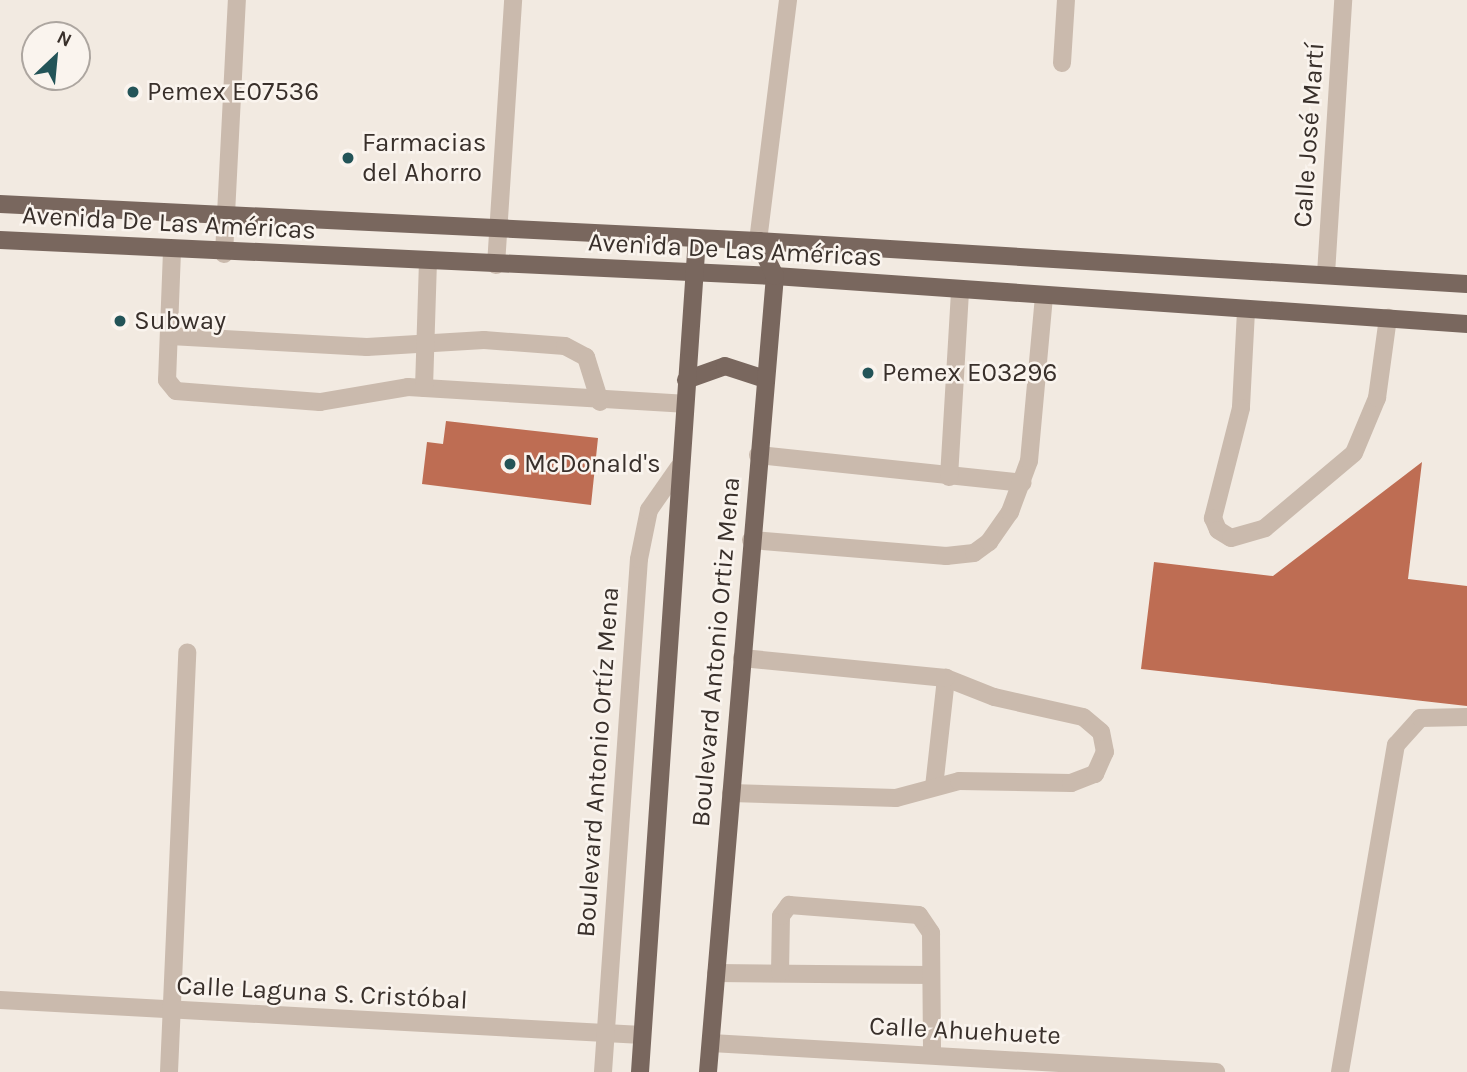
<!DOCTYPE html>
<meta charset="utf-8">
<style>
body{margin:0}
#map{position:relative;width:1467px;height:1072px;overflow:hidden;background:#f2eae1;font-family:Karla,sans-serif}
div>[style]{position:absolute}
.building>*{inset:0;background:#be6d53}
.service>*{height:18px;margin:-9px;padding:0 9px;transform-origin:9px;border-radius:9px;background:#cabaad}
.minor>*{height:18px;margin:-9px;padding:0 9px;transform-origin:9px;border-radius:9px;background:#cabaad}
.tertiary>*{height:18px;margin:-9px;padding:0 9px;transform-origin:9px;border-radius:9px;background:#cabaad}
.primary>*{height:18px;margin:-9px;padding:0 9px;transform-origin:9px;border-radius:9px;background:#79675e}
.dots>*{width:19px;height:19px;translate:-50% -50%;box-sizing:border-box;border:4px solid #faf4ee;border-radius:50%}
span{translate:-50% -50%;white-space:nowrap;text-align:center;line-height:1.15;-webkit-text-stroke:5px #faf4ee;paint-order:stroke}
.poi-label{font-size:26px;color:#39302b}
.left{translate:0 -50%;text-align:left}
.street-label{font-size:26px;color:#39302b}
.north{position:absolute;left:21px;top:21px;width:70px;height:70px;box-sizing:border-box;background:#faf4ee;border:2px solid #ada6a0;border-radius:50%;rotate:26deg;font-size:19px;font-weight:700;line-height:28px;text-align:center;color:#39302b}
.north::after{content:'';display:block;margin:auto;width:24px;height:32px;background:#235458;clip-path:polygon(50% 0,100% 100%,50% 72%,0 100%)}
</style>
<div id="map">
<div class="building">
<div style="clip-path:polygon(446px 421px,598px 438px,591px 505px,422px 484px,427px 442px,443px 444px)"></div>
<div style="clip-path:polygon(1422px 462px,1408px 579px,1467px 586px,1467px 706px,1141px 669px,1154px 562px,1273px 576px)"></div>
</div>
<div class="service">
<div style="left:172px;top:251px;width:129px;rotate:92.2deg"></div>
<div style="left:167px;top:380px;width:14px;rotate:51deg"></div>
<div style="left:176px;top:391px;width:144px;rotate:4.4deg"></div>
<div style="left:320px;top:402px;width:89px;rotate:-9.7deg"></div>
<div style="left:408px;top:387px;width:276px;rotate:3.5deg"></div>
<div style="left:1246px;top:311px;width:97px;rotate:93deg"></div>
<div style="left:1241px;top:408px;width:114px;rotate:104.3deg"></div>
<div style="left:1213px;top:518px;width:13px;rotate:67deg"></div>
<div style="left:1218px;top:530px;width:15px;rotate:32deg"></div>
<div style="left:1231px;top:538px;width:35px;rotate:-16deg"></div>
<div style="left:1265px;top:528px;width:116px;rotate:-40.1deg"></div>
<div style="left:1354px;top:453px;width:60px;rotate:-67.3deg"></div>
<div style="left:1377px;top:398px;width:81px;rotate:-82.2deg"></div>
<div style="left:170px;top:336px;width:197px;rotate:3.2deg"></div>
<div style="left:367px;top:347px;width:117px;rotate:-3.4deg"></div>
<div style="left:484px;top:340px;width:81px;rotate:4.2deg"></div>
<div style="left:565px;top:346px;width:24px;rotate:28deg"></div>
<div style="left:586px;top:357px;width:47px;rotate:72.7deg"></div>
<div style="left:424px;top:388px;width:125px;rotate:-88.2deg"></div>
<div style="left:758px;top:455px;width:266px;rotate:6deg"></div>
<div style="left:949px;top:477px;width:186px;rotate:-86.6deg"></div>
<div style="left:751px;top:540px;width:196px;rotate:4.7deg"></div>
<div style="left:946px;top:556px;width:28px;rotate:-6deg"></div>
<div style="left:974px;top:553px;width:19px;rotate:-36deg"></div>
<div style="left:989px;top:542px;width:37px;rotate:-55deg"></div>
<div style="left:1010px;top:512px;width:54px;rotate:-69.6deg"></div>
<div style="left:1029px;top:461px;width:166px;rotate:-84.8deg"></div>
<div style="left:934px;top:787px;width:110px;rotate:-83.7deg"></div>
<div style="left:731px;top:793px;width:165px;rotate:1.7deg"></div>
<div style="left:896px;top:798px;width:65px;rotate:-15.1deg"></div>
<div style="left:959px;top:781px;width:112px;rotate:1deg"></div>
<div style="left:1071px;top:783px;width:26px;rotate:-21deg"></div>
<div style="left:1095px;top:774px;width:24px;rotate:-66deg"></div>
<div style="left:1105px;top:752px;width:20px;rotate:-101deg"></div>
<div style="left:1101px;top:732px;width:23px;rotate:-140deg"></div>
<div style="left:1083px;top:717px;width:91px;rotate:-167.3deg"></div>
<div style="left:994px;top:697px;width:52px;rotate:-158.4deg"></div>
<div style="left:946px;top:678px;width:205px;rotate:-174.4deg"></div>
<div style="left:716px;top:973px;width:215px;rotate:0.5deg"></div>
<div style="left:780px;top:973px;width:57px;rotate:-89deg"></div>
<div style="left:781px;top:916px;width:14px;rotate:-54deg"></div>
<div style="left:789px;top:905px;width:130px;rotate:4.4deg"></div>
<div style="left:919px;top:915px;width:22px;rotate:56deg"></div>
<div style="left:931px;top:933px;width:122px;rotate:89.5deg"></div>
<div style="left:1340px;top:1072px;width:332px;rotate:-80.3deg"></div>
<div style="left:1396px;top:745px;width:36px;rotate:-48deg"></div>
<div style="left:1420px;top:718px;width:47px;rotate:-1.2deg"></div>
</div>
<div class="minor">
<div style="left:1062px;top:63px;width:63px;rotate:-86.4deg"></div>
<div style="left:758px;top:241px;width:243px;rotate:-82.9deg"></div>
<div style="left:224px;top:254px;width:254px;rotate:-87.1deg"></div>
<div style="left:496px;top:265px;width:266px;rotate:-86.3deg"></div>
<div style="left:0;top:1000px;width:643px;rotate:3.12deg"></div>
<div style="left:169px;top:1072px;width:420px;rotate:-87.5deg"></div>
</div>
<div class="tertiary">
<div style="left:1326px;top:274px;width:275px;rotate:-86.4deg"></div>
<div style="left:711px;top:1043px;width:506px;rotate:3.29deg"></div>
<div style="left:603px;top:1072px;width:514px;rotate:-85.99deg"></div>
<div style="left:639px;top:559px;width:50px;rotate:-78.5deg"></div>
<div style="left:649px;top:510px;width:52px;rotate:-55.1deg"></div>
</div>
<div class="primary">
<div style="left:0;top:204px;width:759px;rotate:2.79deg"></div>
<div style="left:758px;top:241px;width:710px;rotate:3.47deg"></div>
<div style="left:0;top:240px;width:776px;rotate:2.66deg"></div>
<div style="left:775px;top:276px;width:694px;rotate:3.97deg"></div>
<div style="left:686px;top:380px;width:41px;rotate:-19.7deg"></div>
<div style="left:725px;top:366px;width:42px;rotate:18deg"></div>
<div style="left:640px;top:1072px;width:835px;rotate:-86.09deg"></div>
<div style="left:708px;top:1072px;width:799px;rotate:-85.19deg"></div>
<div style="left:775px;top:276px;width:39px;rotate:-116deg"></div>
</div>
<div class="dots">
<div style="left:133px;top:92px;background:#235458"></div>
<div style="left:348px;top:158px;background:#235458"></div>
<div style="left:120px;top:321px;background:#235458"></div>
<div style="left:868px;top:373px;background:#235458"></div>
<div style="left:510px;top:464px;background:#235458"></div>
</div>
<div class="poi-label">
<span class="left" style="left:147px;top:92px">Pemex E07536</span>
<span class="left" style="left:362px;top:158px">Farmacias<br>del Ahorro</span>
<span class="left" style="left:134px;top:321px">Subway</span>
<span class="left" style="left:882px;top:373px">Pemex E03296</span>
<span class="left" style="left:524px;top:464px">McDonald's</span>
</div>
<div class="street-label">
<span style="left:1309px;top:135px;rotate:-86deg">Calle José Martí</span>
<span style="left:169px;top:223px;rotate:3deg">Avenida De Las Américas</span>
<span style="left:735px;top:250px;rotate:3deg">Avenida De Las Américas</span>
<span style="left:716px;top:652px;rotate:-85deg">Boulevard Antonio Ortiz Mena</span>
<span style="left:598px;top:762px;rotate:-86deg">Boulevard Antonio Ortíz Mena</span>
<span style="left:322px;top:993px;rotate:3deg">Calle Laguna S. Cristóbal</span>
<span style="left:965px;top:1031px;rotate:3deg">Calle Ahuehuete</span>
</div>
<div class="north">N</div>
</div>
